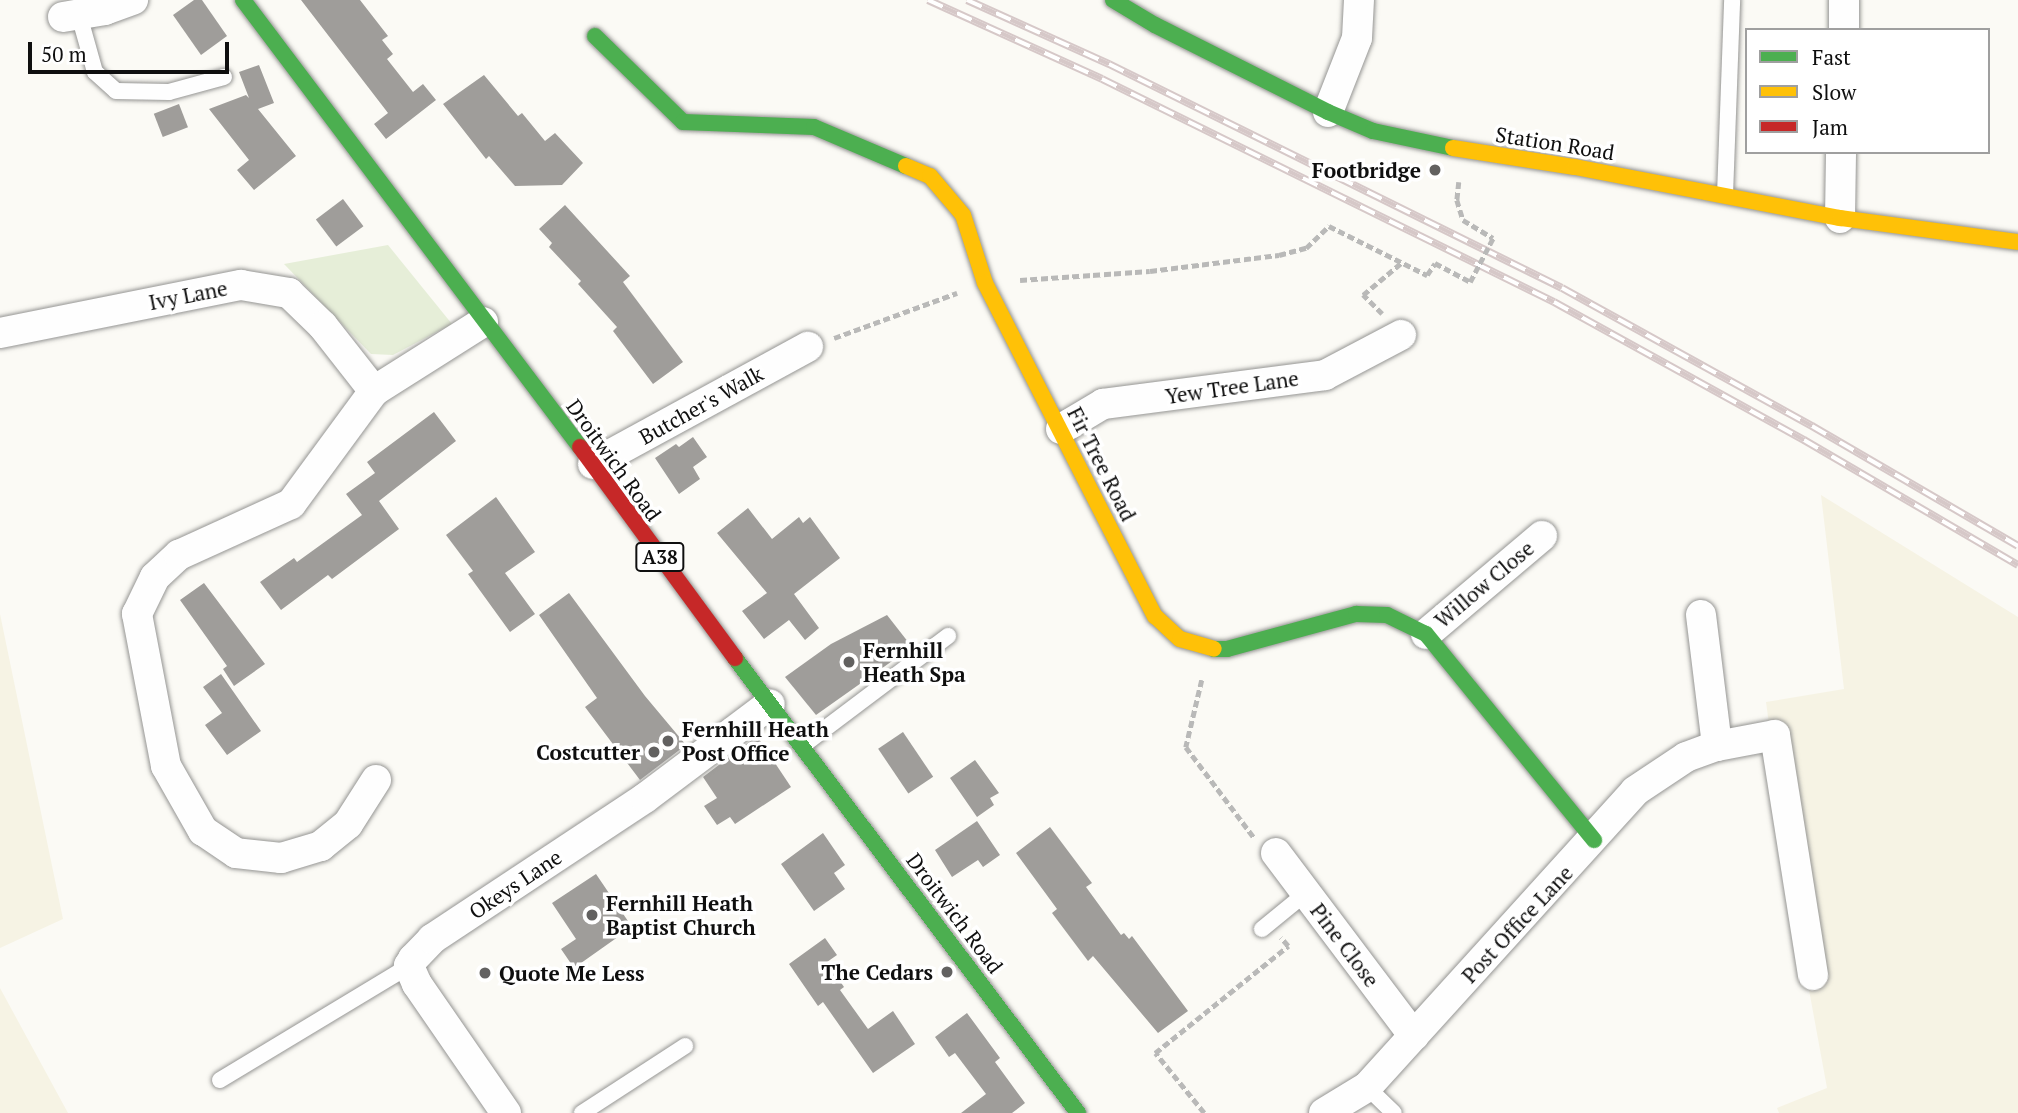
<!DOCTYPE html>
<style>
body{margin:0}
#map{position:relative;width:2018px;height:1113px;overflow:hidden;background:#fbfaf5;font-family:"PT Serif",serif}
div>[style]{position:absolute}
.farmland>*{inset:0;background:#f6f3e4}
.green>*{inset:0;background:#e6eed8}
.building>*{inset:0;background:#9f9d9a;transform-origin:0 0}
.path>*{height:4.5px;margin-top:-2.25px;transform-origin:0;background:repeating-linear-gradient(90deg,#b9b9b8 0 7px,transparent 0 10.5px)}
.roads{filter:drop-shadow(0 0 2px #959593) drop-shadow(0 0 2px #959593)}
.lane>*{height:16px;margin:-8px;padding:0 8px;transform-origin:8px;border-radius:8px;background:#fefefe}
.street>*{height:30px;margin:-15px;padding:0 15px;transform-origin:15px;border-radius:15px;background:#fefefe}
.fast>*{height:16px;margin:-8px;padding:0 8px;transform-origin:8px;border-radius:8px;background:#4caf50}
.slow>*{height:16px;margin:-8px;padding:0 8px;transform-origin:8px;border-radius:8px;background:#ffc107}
.jam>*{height:16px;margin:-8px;padding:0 8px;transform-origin:8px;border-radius:8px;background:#c62828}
.rail>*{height:8px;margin-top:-4px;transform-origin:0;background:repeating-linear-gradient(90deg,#fff 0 16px,#d6c8c8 0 32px);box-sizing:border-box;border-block:2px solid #d6c8c8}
.path-bridge>*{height:4.5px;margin-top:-2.25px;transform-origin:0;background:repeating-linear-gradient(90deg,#b9b9b8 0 7px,transparent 0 10.5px)}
.dots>*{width:19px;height:19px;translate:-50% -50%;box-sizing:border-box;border:4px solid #fff;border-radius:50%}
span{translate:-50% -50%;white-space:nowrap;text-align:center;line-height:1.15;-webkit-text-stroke:7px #fff;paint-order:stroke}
.shield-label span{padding:2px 5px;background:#fff;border:2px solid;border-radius:5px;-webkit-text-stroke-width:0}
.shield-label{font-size:19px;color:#0f0f0f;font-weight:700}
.street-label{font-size:21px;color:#0f0f0f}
.poi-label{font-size:21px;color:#0f0f0f;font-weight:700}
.right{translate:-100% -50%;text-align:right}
.left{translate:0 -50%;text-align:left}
.legend{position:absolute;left:1745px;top:28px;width:245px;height:126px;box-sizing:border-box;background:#fff;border:2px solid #9f9f9f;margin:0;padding:9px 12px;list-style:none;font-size:21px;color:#0f0f0f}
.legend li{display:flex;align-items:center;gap:14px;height:35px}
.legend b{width:35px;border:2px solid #9f9f9f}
.scale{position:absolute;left:28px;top:42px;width:201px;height:32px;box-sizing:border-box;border:4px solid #0f0f0f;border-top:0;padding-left:9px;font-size:21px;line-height:24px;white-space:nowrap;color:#0f0f0f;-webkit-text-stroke:5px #fff;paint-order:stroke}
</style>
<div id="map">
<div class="farmland">
<div style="clip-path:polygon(1821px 495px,2018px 617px,2018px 1113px,1779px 1113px,1777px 1108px,1827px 1088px,1794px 908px,1766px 702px,1844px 689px)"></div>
<div style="clip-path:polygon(0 614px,63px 919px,0 948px)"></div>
<div style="clip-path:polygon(0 988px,68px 1113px,0 1113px)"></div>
</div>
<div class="green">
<div style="clip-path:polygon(388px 245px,452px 324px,393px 355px,371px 354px,284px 264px)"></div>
</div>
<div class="building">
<div style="clip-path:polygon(194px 0,202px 0,227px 36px,201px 55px,173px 15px)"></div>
<div style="clip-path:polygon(301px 0,360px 0,388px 36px,382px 40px,393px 54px,387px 59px,413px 92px,423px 84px,436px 100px,386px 139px,374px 124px,388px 113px)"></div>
<div style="clip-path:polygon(259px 65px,274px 103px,258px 109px,296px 156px,254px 190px,237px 170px,249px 160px,209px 109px,246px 95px,249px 98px,239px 72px)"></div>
<div style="clip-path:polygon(484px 75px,518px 116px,522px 113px,545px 141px,555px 133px,583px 163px,562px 185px,515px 186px,489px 156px,486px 159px,443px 104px)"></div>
<div style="left:179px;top:104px;width:25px;height:27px;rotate:69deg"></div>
<div style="left:343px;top:199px;width:34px;height:34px;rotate:53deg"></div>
<div style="clip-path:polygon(565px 205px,630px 276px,623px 282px,683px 362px,653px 384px,613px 331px,617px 327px,578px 284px,581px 281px,549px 247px,552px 243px,539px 229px)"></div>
<div style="clip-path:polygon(434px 412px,456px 441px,379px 501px,399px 529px,332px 579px,328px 575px,281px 610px,260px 582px,294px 558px,297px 562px,362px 515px,346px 494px,375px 473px,367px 462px)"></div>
<div style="clip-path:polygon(693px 437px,707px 457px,693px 467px,700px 479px,679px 494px,655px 458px,676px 444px,679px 447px)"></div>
<div style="clip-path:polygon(496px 497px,535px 552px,505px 573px,535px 614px,510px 632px,468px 574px,473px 571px,446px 535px)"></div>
<div style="clip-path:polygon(748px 508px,772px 539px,799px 517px,803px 523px,810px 517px,840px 558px,794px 594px,819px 628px,805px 640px,789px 620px,764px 639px,742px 611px,767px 593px,717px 533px)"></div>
<div style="clip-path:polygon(204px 583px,265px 664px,234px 686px,223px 669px,227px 666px,180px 600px)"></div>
<div style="clip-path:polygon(569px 593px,645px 696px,686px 745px,640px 780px,585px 707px,597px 698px,539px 615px)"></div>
<div style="clip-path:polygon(887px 615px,912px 647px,816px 715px,785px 677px,831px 644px)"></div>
<div style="clip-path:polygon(221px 674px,261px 731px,227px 755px,205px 725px,222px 713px,203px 687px)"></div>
<div style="left:903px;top:732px;width:54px;height:30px;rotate:56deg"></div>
<div style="clip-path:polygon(757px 736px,791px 787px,735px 824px,730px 817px,717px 825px,704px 806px,717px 798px,703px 777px)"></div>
<div style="clip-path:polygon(975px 760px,999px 793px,990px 798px,994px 805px,977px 817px,950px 778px)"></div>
<div style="clip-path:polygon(977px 821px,1000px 855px,983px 867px,978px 860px,952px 877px,935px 850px)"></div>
<div style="clip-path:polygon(1050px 827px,1092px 883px,1086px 887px,1121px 935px,1124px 933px,1129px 939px,1132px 936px,1188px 1011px,1158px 1033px,1093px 956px,1088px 961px,1052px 913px,1057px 909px,1016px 853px)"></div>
<div style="clip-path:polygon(823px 833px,845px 865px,834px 873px,845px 889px,814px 911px,781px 864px)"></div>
<div style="clip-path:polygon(596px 874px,632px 927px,574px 968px,561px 949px,576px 939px,552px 903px)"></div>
<div style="clip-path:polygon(825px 938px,837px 955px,827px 962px,844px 987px,840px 990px,868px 1029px,893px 1011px,915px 1044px,873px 1073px,823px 1002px,818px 1006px,789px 964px)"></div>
<div style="clip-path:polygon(967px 1013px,1000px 1058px,995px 1062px,1025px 1103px,1012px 1113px,961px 1113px,986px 1094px,955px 1053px,949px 1057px,935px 1037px)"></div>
</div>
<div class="path">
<div style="left:1459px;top:182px;width:18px;rotate:96deg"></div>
<div style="left:1457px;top:200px;width:21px;rotate:73deg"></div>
<div style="left:1463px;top:220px;width:35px;rotate:31deg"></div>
<div style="left:1020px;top:280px;width:130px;rotate:-4deg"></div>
<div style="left:1150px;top:271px;width:130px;rotate:-7.1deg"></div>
<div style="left:1279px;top:255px;width:28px;rotate:-15deg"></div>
<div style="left:1306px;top:248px;width:32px;rotate:-44deg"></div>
<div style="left:1329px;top:226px;width:110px;rotate:26.6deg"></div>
<div style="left:1427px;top:275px;width:14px;rotate:-56deg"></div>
<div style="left:1435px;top:263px;width:40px;rotate:28deg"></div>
<div style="left:1382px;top:314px;width:27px;rotate:-135deg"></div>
<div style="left:1363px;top:295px;width:50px;rotate:-40.1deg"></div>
<div style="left:834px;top:338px;width:131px;rotate:-20.1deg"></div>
<div style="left:1202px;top:680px;width:69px;rotate:103.4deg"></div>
<div style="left:1186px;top:747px;width:115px;rotate:53.1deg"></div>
<div style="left:1204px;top:1113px;width:77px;rotate:-129.2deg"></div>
<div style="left:1155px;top:1053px;width:171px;rotate:-38.8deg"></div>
<div style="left:1288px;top:946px;width:11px;rotate:-131deg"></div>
</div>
<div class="roads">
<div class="lane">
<div style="left:79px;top:15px;width:59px;rotate:74.3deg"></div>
<div style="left:95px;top:72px;width:28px;rotate:42deg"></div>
<div style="left:116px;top:91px;width:53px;rotate:1.1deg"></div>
<div style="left:169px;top:92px;width:57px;rotate:-15.3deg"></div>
<div style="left:1725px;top:195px;width:195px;rotate:-87.9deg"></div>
<div style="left:802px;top:746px;width:183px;rotate:-37deg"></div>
<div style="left:1262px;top:929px;width:57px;rotate:-39.3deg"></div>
<div style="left:220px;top:1080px;width:221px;rotate:-31.1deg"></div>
<div style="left:1367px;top:1087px;width:37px;rotate:44deg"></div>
<div style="left:582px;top:1113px;width:123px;rotate:-33deg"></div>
</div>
<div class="street">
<div style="left:63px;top:17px;width:43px;rotate:-9.5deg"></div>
<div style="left:105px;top:10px;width:30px;rotate:-20deg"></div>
<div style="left:1844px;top:30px;width:30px;rotate:-90deg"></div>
<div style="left:1328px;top:112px;width:79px;rotate:-68.6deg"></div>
<div style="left:1357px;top:38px;width:38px;rotate:-87deg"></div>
<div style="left:1840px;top:218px;width:66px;rotate:-89.1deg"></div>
<div style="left:0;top:333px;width:246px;rotate:-11.3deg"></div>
<div style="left:241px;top:285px;width:49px;rotate:9.5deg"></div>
<div style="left:289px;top:293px;width:47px;rotate:44.1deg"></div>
<div style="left:323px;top:326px;width:83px;rotate:51.9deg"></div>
<div style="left:1061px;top:429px;width:49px;rotate:-30.8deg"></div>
<div style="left:1103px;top:404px;width:224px;rotate:-7.4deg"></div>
<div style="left:1325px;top:375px;width:86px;rotate:-27.8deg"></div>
<div style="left:593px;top:464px;width:245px;rotate:-28.6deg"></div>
<div style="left:1701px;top:615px;width:132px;rotate:83deg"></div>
<div style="left:1717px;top:746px;width:59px;rotate:-10.7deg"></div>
<div style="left:1775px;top:735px;width:243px;rotate:81deg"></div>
<div style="left:1426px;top:634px;width:152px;rotate:-40.2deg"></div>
<div style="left:376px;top:780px;width:52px;rotate:122.5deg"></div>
<div style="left:348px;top:824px;width:35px;rotate:141deg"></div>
<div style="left:321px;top:846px;width:42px;rotate:163.3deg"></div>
<div style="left:281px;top:858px;width:45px;rotate:-173.7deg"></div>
<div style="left:236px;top:853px;width:40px;rotate:-146deg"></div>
<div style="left:203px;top:831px;width:75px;rotate:-119.6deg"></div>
<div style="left:166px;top:766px;width:155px;rotate:-100.8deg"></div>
<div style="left:137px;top:614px;width:41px;rotate:-64.1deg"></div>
<div style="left:155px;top:577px;width:33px;rotate:-43deg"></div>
<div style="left:179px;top:555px;width:123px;rotate:-24.5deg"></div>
<div style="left:291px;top:504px;width:140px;rotate:-53.7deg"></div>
<div style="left:374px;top:391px;width:129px;rotate:-32.3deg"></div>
<div style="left:1276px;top:853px;width:229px;rotate:53deg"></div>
<div style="left:506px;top:1113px;width:157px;rotate:-124.6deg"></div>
<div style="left:417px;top:984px;width:20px;rotate:-114deg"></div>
<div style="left:409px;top:966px;width:8px;rotate:-60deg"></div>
<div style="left:413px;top:959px;width:28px;rotate:-46deg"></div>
<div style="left:432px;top:939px;width:255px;rotate:-33.5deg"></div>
<div style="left:645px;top:798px;width:156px;rotate:-36.9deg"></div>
<div style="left:1324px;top:1113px;width:50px;rotate:-31.2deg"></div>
<div style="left:1367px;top:1087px;width:399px;rotate:-47.8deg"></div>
<div style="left:1635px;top:791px;width:61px;rotate:-33.7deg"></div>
<div style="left:1686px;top:757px;width:33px;rotate:-20deg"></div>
</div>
<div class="fast">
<div style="left:243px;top:0;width:560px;rotate:52.99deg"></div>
<div style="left:1113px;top:0;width:49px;rotate:30.8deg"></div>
<div style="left:1155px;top:25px;width:194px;rotate:26.7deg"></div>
<div style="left:1328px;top:112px;width:49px;rotate:22.9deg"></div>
<div style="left:1373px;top:131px;width:82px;rotate:12deg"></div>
<div style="left:595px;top:36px;width:123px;rotate:44.3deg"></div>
<div style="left:683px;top:122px;width:131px;rotate:2.2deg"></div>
<div style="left:814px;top:127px;width:100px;rotate:23deg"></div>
<div style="left:1214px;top:649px;width:13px"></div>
<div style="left:1227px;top:649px;width:134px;rotate:-15.2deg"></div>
<div style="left:1356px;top:614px;width:31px;rotate:2deg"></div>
<div style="left:1387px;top:615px;width:43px;rotate:26deg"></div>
<div style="left:1426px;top:634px;width:266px;rotate:50.8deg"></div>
<div style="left:735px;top:658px;width:570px;rotate:52.99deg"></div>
</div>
<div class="slow">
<div style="left:1453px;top:148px;width:123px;rotate:8.9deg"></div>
<div style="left:1575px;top:167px;width:270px;rotate:10.9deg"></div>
<div style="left:1840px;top:218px;width:180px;rotate:7.7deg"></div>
<div style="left:906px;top:166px;width:26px;rotate:23deg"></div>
<div style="left:930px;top:176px;width:51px;rotate:49.8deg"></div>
<div style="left:963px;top:215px;width:71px;rotate:72.1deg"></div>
<div style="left:985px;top:283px;width:374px;rotate:63deg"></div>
<div style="left:1155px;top:616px;width:34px;rotate:43deg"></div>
<div style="left:1180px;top:639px;width:35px;rotate:16deg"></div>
</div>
<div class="jam">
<div style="left:580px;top:447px;width:262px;rotate:53.7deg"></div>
</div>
</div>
<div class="rail">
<div style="left:928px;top:0;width:191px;rotate:24.4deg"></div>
<div style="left:1102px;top:79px;width:504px;rotate:26.26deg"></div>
<div style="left:1554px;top:302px;width:286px;rotate:28.9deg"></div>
<div style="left:1804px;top:440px;width:248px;rotate:30.3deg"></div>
<div style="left:967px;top:0;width:156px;rotate:24.3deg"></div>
<div style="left:1109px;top:64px;width:505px;rotate:26.31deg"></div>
<div style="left:1562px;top:288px;width:286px;rotate:28.9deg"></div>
<div style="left:1812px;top:426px;width:238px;rotate:30.2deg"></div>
</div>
<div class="path-bridge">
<div style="left:1470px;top:282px;width:50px;rotate:-62.4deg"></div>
</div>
<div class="dots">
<div style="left:1435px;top:170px;background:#626160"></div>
<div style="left:849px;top:662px;background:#626160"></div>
<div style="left:668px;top:741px;background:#626160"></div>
<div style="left:654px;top:752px;background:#626160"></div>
<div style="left:592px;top:915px;background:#626160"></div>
<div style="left:947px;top:972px;background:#626160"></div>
<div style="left:485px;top:973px;background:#626160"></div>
</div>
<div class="shield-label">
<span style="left:660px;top:557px">A38</span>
</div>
<div class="street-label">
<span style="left:1555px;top:143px;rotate:9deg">Station Road</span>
<span style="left:188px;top:295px;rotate:-11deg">Ivy Lane</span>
<span style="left:1232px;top:387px;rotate:-8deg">Yew Tree Lane</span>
<span style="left:701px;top:405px;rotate:-29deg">Butcher's Walk</span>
<span style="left:614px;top:460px;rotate:54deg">Droitwich Road</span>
<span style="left:1102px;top:464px;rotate:63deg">Fir Tree Road</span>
<span style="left:1484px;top:584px;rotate:-40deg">Willow Close</span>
<span style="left:515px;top:884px;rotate:-34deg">Okeys Lane</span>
<span style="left:955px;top:913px;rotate:53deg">Droitwich Road</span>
<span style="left:1517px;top:924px;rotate:-47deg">Post Office Lane</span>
<span style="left:1345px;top:945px;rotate:53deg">Pine Close</span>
</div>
<div class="poi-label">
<span class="right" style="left:1421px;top:170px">Footbridge</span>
<span class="left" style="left:863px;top:662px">Fernhill<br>Heath Spa</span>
<span class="left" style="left:682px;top:741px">Fernhill Heath<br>Post Office</span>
<span class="right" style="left:640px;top:752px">Costcutter</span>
<span class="left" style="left:606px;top:915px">Fernhill Heath<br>Baptist Church</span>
<span class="right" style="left:933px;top:972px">The Cedars</span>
<span class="left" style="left:499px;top:973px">Quote Me Less</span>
</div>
<ul class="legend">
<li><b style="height:9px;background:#4caf50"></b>Fast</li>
<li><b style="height:9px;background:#ffc107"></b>Slow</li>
<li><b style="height:9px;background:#c62828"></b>Jam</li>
</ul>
<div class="scale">50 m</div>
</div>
